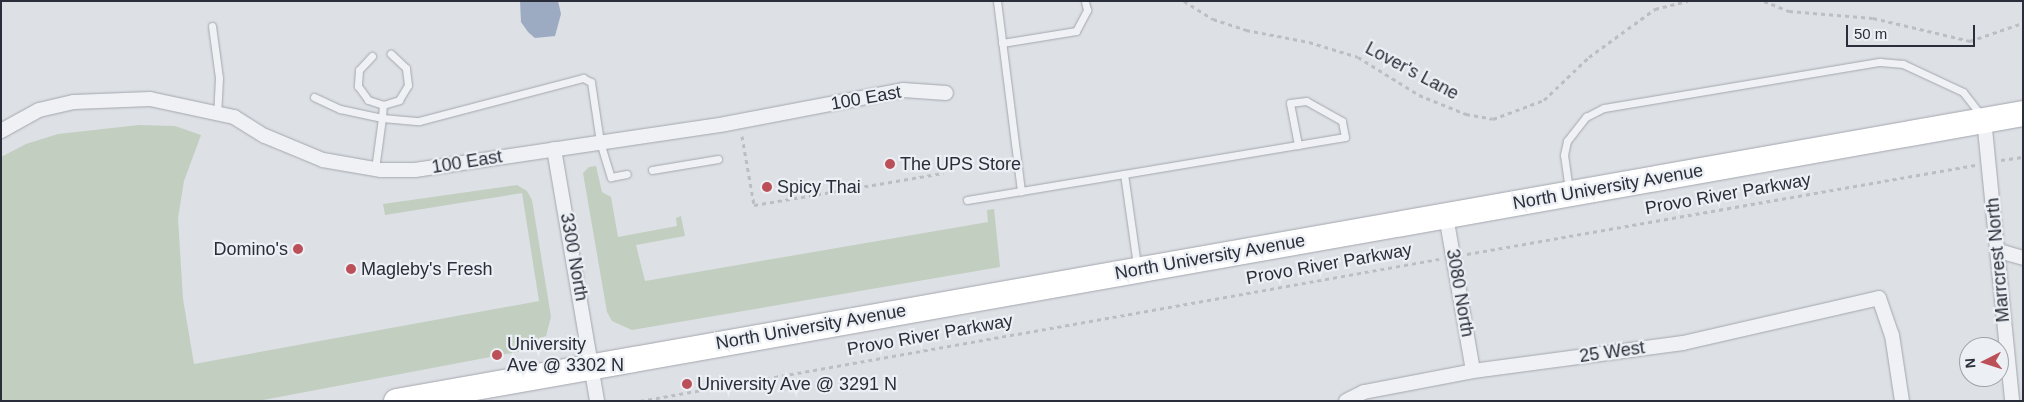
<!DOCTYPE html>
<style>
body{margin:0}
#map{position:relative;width:2024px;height:402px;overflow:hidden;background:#dde0e5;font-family:Arial,sans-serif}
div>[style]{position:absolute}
.green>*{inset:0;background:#c2cec0}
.water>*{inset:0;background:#9cabc1}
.path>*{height:3px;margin-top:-1.5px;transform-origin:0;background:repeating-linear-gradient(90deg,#bcbec4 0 4px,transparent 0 8px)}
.roads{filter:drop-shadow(0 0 1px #a3a7ae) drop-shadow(0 0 1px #a3a7ae)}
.lane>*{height:7px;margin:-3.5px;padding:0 3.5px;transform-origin:3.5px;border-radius:3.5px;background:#eff1f4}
.street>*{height:14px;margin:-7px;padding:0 7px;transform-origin:7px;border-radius:7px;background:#eff1f4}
.highway>*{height:25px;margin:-12.5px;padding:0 12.5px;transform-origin:12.5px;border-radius:12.5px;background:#fff}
.dots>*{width:14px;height:14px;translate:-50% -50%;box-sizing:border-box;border:2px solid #eceff3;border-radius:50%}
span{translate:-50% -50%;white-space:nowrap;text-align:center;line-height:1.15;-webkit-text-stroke:4.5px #eceff3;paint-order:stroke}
.street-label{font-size:18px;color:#292e3a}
.poi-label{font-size:18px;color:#292e3a}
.left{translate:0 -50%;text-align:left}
.right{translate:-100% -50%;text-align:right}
.frame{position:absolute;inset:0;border:2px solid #292e3a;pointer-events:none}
.north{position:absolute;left:1959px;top:337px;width:50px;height:50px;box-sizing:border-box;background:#eceff3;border:1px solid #9ea2a9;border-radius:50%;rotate:265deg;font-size:14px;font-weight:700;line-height:20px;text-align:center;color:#292e3a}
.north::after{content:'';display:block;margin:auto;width:18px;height:22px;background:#bc5058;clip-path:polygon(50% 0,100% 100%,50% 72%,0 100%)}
.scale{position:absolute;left:1846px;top:25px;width:129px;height:22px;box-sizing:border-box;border:2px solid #292e3a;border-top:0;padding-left:6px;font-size:15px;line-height:18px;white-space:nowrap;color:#292e3a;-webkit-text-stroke:4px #eceff3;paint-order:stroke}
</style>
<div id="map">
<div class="green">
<div style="clip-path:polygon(139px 125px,175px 126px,201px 135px,184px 181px,178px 218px,183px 299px,194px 364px,539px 301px,522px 193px,385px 215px,383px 204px,517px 185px,527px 191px,532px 200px,551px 317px,546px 336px,524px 344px,522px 351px,258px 401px,1px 401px,1px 157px,26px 144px,58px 134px)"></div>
<div style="clip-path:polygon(596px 166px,602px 192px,611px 197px,618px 237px,677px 226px,676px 218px,681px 216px,685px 236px,636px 245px,645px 281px,988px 222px,987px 210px,994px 209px,1000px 267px,632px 330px,612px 321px,607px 312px,583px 173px,589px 167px)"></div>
</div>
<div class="water">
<div style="clip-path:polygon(520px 1px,558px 1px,561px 14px,555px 36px,535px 38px,528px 32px,521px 22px)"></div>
</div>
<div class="path">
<div style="left:1184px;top:1px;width:34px;rotate:32deg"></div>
<div style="left:1213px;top:19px;width:35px;rotate:18deg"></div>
<div style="left:1246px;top:30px;width:64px;rotate:10.8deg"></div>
<div style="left:1309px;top:42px;width:51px;rotate:17deg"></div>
<div style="left:1358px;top:57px;width:72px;rotate:31.9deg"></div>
<div style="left:1419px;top:95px;width:51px;rotate:22deg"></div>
<div style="left:1466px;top:114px;width:27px;rotate:10deg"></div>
<div style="left:1493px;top:119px;width:54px;rotate:-20.4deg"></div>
<div style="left:1544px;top:100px;width:62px;rotate:-43.7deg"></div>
<div style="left:1589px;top:57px;width:82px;rotate:-36deg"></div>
<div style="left:1655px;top:9px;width:34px;rotate:-14deg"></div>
<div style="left:1764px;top:1px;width:27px;rotate:22deg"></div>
<div style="left:1789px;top:11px;width:84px;rotate:4.8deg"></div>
<div style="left:1873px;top:18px;width:100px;rotate:13.3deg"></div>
<div style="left:1970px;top:41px;width:56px;rotate:-18.8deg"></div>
<div style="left:742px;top:136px;width:70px;rotate:80.1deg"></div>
<div style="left:754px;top:205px;width:192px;rotate:-9.6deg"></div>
<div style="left:2001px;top:160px;width:22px;rotate:-8deg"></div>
<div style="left:1467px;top:254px;width:516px;rotate:-9.94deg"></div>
<div style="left:640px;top:401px;width:812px;rotate:-10.08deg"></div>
</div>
<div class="roads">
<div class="lane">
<div style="left:997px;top:1px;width:192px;rotate:82.8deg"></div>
<div style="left:212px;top:26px;width:52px;rotate:82.3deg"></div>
<div style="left:219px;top:78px;width:34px;rotate:93deg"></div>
<div style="left:1002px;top:43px;width:75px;rotate:-9.2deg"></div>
<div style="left:1076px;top:31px;width:24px;rotate:-62deg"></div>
<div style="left:1087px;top:10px;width:9px;rotate:-103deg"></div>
<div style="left:372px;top:56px;width:19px;rotate:133deg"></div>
<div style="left:359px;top:70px;width:16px;rotate:94deg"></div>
<div style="left:358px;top:86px;width:17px;rotate:54deg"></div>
<div style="left:368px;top:100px;width:16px;rotate:18deg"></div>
<div style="left:383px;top:105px;width:17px;rotate:-17deg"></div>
<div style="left:399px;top:100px;width:17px;rotate:-59deg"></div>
<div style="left:408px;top:85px;width:17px;rotate:-97deg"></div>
<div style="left:406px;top:68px;width:21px;rotate:-137deg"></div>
<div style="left:314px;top:97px;width:29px;rotate:25deg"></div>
<div style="left:340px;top:109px;width:43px;rotate:12.1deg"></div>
<div style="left:382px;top:118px;width:13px;rotate:-86deg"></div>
<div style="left:375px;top:169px;width:51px;rotate:-82.2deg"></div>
<div style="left:382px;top:118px;width:37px;rotate:5deg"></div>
<div style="left:419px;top:121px;width:170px;rotate:-14.7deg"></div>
<div style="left:583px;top:78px;width:9px;rotate:27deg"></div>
<div style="left:591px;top:82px;width:61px;rotate:81.5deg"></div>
<div style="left:600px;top:142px;width:37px;rotate:73deg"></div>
<div style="left:611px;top:177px;width:16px;rotate:-11deg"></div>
<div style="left:652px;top:170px;width:67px;rotate:-9.5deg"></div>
<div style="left:1569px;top:190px;width:35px;rotate:-98deg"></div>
<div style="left:1564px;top:155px;width:14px;rotate:-78deg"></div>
<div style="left:1567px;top:141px;width:31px;rotate:-52deg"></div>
<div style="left:1586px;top:117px;width:20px;rotate:-27deg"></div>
<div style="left:1604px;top:108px;width:280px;rotate:-9.5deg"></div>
<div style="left:1880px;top:62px;width:23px;rotate:5deg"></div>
<div style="left:1903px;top:64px;width:66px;rotate:25deg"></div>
<div style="left:1963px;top:92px;width:29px;rotate:52deg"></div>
<div style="left:967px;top:200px;width:159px;rotate:-9.4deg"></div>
<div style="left:1137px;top:265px;width:92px;rotate:-98.1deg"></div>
<div style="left:1124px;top:174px;width:224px;rotate:-9.5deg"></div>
<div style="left:1345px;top:137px;width:16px;rotate:-101deg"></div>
<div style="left:1342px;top:121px;width:41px;rotate:-150.9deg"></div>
<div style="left:1306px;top:101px;width:16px;rotate:173deg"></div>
<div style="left:1290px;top:103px;width:43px;rotate:79.2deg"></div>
</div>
<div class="street">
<div style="left:1984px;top:119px;width:283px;rotate:84.3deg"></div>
<div style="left:1px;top:131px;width:43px;rotate:-28.9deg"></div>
<div style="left:39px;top:110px;width:36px;rotate:-13deg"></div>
<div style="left:74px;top:102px;width:76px;rotate:-2.3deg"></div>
<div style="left:150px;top:99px;width:86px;rotate:12.1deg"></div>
<div style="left:234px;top:117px;width:36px;rotate:32deg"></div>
<div style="left:265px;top:136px;width:63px;rotate:22.5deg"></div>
<div style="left:323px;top:160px;width:59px;rotate:9.8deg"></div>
<div style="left:381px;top:170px;width:34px"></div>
<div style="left:415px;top:170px;width:313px;rotate:-8.4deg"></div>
<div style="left:725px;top:124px;width:181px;rotate:-10.8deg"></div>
<div style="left:903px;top:90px;width:43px;rotate:4deg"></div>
<div style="left:554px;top:149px;width:256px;rotate:80.3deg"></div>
<div style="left:1446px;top:216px;width:157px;rotate:80.1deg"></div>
<div style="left:1999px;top:251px;width:25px;rotate:16deg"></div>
<div style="left:1346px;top:401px;width:20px;rotate:-27deg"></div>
<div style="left:1364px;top:392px;width:111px;rotate:-10.9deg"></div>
<div style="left:1473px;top:371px;width:212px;rotate:-7.6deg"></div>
<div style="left:1683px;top:343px;width:201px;rotate:-12.9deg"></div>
<div style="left:1879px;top:298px;width:39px;rotate:71deg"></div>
<div style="left:1892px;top:335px;width:67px;rotate:81.4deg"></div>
</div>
<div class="highway">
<div style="left:396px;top:401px;width:1652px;rotate:-10.04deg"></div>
</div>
</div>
<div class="dots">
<div style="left:890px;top:164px;background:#bc5058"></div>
<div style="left:767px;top:187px;background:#bc5058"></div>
<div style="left:298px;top:249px;background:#bc5058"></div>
<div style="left:351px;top:269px;background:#bc5058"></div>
<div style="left:497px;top:355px;background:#bc5058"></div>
<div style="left:687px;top:384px;background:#bc5058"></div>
</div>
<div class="street-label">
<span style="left:1412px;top:71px;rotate:28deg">Lover's Lane</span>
<span style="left:866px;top:98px;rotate:-10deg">100 East</span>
<span style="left:467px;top:162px;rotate:-9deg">100 East</span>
<span style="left:1608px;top:187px;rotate:-10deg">North University Avenue</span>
<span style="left:1728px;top:194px;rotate:-10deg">Provo River Parkway</span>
<span style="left:574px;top:257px;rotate:80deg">3300 North</span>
<span style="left:1210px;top:257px;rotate:-10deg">North University Avenue</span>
<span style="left:1998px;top:260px;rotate:-95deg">Marrcrest North</span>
<span style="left:1329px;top:264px;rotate:-10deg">Provo River Parkway</span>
<span style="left:1460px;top:293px;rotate:80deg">3080 North</span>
<span style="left:811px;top:327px;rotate:-10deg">North University Avenue</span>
<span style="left:930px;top:335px;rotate:-10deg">Provo River Parkway</span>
<span style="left:1612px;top:352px;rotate:-8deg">25 West</span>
</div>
<div class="poi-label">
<span class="left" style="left:900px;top:164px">The UPS Store</span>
<span class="left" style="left:777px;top:187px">Spicy Thai</span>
<span class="right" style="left:288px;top:249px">Domino's</span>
<span class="left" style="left:361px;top:269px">Magleby's Fresh</span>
<span class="left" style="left:507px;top:355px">University<br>Ave @ 3302 N</span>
<span class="left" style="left:697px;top:384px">University Ave @ 3291 N</span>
</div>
<div class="frame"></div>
<div class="north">N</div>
<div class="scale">50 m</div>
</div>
